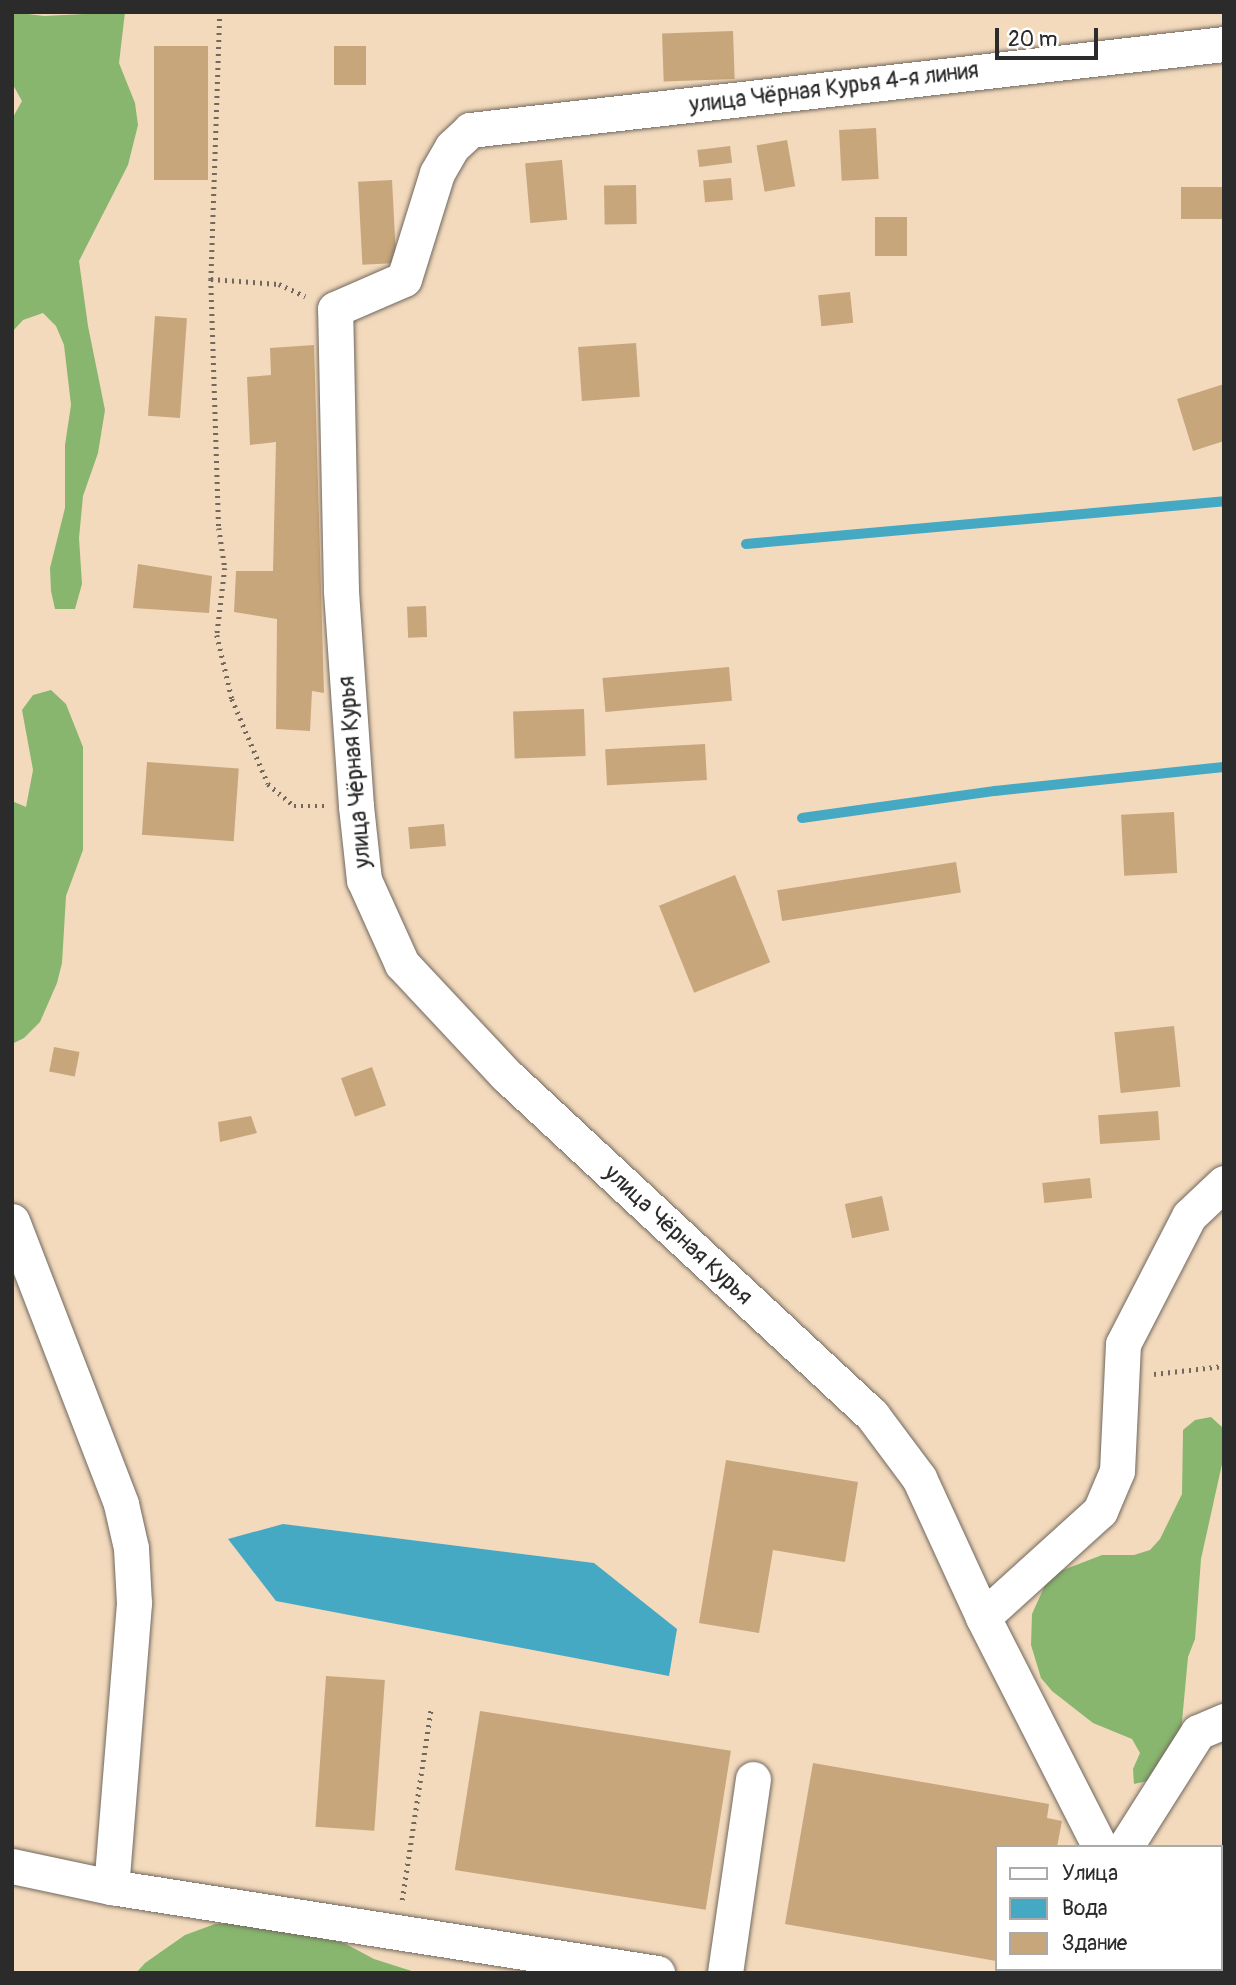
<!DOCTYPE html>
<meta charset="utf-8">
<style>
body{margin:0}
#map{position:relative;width:1236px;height:1985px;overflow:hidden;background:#f3dabd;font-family:Pangolin,sans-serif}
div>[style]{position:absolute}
.forest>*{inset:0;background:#88b66e}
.water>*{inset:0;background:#45a9c4}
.stream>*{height:10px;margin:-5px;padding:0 5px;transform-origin:5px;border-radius:5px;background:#45a9c4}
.building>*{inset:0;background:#c7a67b;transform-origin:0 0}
.path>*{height:4.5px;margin-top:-2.25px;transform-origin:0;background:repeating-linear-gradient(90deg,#71685e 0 2px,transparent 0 7px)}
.roads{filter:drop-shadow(0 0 2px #71685e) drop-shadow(0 0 2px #71685e)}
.minor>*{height:35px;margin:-17.5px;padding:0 17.5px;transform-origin:17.5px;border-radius:17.5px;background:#fff}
span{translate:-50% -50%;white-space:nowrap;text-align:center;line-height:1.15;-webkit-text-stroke:5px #fff;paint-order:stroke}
.street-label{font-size:23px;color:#2b2b2b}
.frame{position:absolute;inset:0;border:14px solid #2b2b2b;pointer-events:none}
.legend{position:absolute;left:995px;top:1845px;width:228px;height:126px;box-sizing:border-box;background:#fff;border:2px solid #aaa;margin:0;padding:9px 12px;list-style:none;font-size:21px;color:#2b2b2b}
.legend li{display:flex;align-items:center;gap:14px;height:35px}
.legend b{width:35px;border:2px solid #aaa}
.scale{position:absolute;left:995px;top:28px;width:103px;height:32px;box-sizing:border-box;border:4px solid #2b2b2b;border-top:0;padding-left:9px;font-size:21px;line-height:24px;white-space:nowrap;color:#2b2b2b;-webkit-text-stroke:5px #fff;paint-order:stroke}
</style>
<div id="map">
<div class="forest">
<div style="clip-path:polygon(12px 12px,44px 16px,125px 12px,119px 63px,135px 103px,138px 125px,128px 165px,79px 261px,88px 326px,105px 410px,98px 453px,83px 496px,79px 538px,82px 584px,75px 609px,55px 609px,51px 591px,50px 568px,65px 508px,65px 445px,71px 405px,64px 345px,56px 326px,43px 313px,23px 320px,12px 332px,12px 119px,22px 101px,12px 83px)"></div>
<div style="clip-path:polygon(51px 690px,66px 704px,83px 747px,83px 850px,66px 896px,62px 963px,57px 983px,40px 1022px,24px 1038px,12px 1044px,12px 801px,26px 807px,33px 770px,22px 710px,33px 695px)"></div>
<div style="clip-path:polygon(1211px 1417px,1223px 1428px,1224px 1455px,1201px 1559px,1195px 1639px,1188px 1657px,1181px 1732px,1152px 1780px,1134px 1784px,1133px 1769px,1140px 1753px,1132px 1739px,1093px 1723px,1052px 1691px,1041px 1678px,1031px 1645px,1032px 1614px,1046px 1583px,1058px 1572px,1102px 1555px,1134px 1555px,1150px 1550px,1160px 1539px,1182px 1494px,1183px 1430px,1195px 1420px)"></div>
<div style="clip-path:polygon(246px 1922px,344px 1943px,374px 1959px,418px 1973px,136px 1973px,145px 1963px,185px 1935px,215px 1924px)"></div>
</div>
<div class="water">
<div style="clip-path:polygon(283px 1524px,594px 1563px,677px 1629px,669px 1676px,276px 1601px,228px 1539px)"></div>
</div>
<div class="stream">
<div style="left:746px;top:544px;width:480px;rotate:-5.1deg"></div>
<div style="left:802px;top:818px;width:195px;rotate:-8deg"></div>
<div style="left:995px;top:791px;width:230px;rotate:-6deg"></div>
</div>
<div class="building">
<div style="left:733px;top:31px;width:48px;height:71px;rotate:88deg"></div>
<div style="left:154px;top:46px;width:54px;height:134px"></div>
<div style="left:366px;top:46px;width:39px;height:32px;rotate:90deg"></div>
<div style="left:876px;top:128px;width:51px;height:37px;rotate:87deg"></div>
<div style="left:787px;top:140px;width:47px;height:31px;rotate:80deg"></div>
<div style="left:730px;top:146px;width:17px;height:33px;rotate:83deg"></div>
<div style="left:562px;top:160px;width:60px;height:37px;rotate:85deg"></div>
<div style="left:731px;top:178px;width:22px;height:28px;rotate:85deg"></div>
<div style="left:392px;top:180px;width:83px;height:34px;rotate:87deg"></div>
<div style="left:636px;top:185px;width:39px;height:32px;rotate:89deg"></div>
<div style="left:1224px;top:187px;width:32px;height:43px;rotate:90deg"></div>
<div style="left:907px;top:217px;width:39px;height:32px;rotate:90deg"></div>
<div style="left:850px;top:292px;width:31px;height:32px;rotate:84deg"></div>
<div style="left:155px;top:316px;width:32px;height:100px;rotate:4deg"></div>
<div style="left:636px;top:343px;width:54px;height:58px;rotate:86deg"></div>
<div style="clip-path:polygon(314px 345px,324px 693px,312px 691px,310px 731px,276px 729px,277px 619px,234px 612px,236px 571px,273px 571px,276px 442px,250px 445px,247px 377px,271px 375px,270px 348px)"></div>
<div style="clip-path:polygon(1224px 384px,1224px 441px,1193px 451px,1177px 399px)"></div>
<div style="clip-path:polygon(138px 564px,212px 576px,209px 613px,133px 608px)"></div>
<div style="left:426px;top:606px;width:31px;height:19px;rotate:88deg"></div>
<div style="left:729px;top:667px;width:34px;height:127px;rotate:85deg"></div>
<div style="left:584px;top:709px;width:47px;height:71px;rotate:88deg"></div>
<div style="left:705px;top:744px;width:36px;height:100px;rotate:87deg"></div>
<div style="left:147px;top:762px;width:92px;height:73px;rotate:4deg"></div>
<div style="left:1174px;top:812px;width:61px;height:53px;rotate:87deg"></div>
<div style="left:444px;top:824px;width:22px;height:36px;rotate:85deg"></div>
<div style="left:956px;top:862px;width:31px;height:181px;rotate:81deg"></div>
<div style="left:735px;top:875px;width:94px;height:82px;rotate:68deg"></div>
<div style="left:1174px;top:1026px;width:61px;height:60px;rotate:84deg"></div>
<div style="left:54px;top:1047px;width:26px;height:25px;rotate:11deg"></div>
<div style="left:372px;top:1067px;width:41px;height:33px;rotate:70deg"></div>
<div style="left:1158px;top:1111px;width:29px;height:60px;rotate:86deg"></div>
<div style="clip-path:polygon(251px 1116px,257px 1133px,220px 1142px,218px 1122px)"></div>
<div style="left:1090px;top:1178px;width:20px;height:48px;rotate:84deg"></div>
<div style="left:882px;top:1196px;width:35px;height:38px;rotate:78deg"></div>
<div style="clip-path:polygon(726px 1460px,858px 1482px,845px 1562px,773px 1550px,759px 1633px,699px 1623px)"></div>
<div style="left:326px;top:1676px;width:59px;height:151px;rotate:4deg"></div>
<div style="left:480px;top:1711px;width:254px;height:161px;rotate:9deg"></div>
<div style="clip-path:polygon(813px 1763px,1049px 1804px,1047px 1818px,1062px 1821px,1057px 1847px,996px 1847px,996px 1961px,785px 1924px)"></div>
</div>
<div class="path">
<div style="left:220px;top:12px;width:267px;rotate:91.9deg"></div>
<div style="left:211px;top:279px;width:249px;rotate:88.2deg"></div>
<div style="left:219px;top:528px;width:40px;rotate:81.5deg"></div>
<div style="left:225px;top:568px;width:67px;rotate:96.8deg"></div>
<div style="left:217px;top:635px;width:66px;rotate:76.8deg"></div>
<div style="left:232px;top:699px;width:92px;rotate:67deg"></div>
<div style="left:268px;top:784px;width:34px;rotate:40deg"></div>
<div style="left:294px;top:806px;width:30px"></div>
<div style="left:211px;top:279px;width:68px;rotate:4.2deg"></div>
<div style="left:279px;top:284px;width:29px;rotate:25deg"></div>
<div style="left:1154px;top:1374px;width:70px;rotate:-6.5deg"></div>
<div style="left:402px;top:1900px;width:194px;rotate:-81.4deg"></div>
</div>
<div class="roads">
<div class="minor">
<div style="left:12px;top:1221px;width:303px;rotate:68.9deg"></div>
<div style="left:121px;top:1504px;width:45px;rotate:77.2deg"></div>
<div style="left:131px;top:1548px;width:55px;rotate:86.9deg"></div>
<div style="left:134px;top:1603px;width:285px;rotate:94.6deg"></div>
<div style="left:983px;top:1617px;width:158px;rotate:-42.2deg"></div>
<div style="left:1100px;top:1511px;width:43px;rotate:-67deg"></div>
<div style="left:1117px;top:1471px;width:127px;rotate:-87.3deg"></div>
<div style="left:1123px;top:1344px;width:144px;rotate:-62.7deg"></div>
<div style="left:1189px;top:1216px;width:48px;rotate:-43.3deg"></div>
<div style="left:1100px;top:1847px;width:258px;rotate:-117deg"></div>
<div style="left:983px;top:1617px;width:153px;rotate:-114.7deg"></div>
<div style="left:919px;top:1478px;width:79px;rotate:-126.7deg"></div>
<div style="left:872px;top:1415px;width:500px;rotate:-137.1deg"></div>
<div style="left:506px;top:1075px;width:152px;rotate:-133.1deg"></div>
<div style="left:402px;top:964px;width:92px;rotate:-114.3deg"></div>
<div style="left:364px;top:880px;width:74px;rotate:-96.2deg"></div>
<div style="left:356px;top:806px;width:217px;rotate:-94deg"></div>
<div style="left:341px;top:590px;width:281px;rotate:-91.2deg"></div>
<div style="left:335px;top:309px;width:75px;rotate:-23.5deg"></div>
<div style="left:404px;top:279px;width:111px;rotate:-72.7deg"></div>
<div style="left:437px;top:173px;width:30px;rotate:-60deg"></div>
<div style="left:452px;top:147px;width:25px;rotate:-43deg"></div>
<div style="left:470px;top:130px;width:759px;rotate:-6.51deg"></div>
<div style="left:1125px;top:1847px;width:136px;rotate:-57.6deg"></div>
<div style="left:1198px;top:1732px;width:28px;rotate:-23deg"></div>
<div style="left:12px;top:1866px;width:101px;rotate:12deg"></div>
<div style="left:111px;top:1887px;width:553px;rotate:8.95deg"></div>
<div style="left:1150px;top:1969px;width:4px;rotate:76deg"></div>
<div style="left:725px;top:1973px;width:196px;rotate:-81.8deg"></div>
</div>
</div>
<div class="street-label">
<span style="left:834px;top:88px;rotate:-7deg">улица Чёрная Курья 4-я линия</span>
<span style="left:355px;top:772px;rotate:-95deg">улица Чёрная Курья</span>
<span style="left:678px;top:1235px;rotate:43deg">улица Чёрная Курья</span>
</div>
<div class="frame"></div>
<ul class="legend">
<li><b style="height:9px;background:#fff"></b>Улица</li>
<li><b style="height:19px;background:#45a9c4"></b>Вода</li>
<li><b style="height:19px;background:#c7a67b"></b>Здание</li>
</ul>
<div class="scale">20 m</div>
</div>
